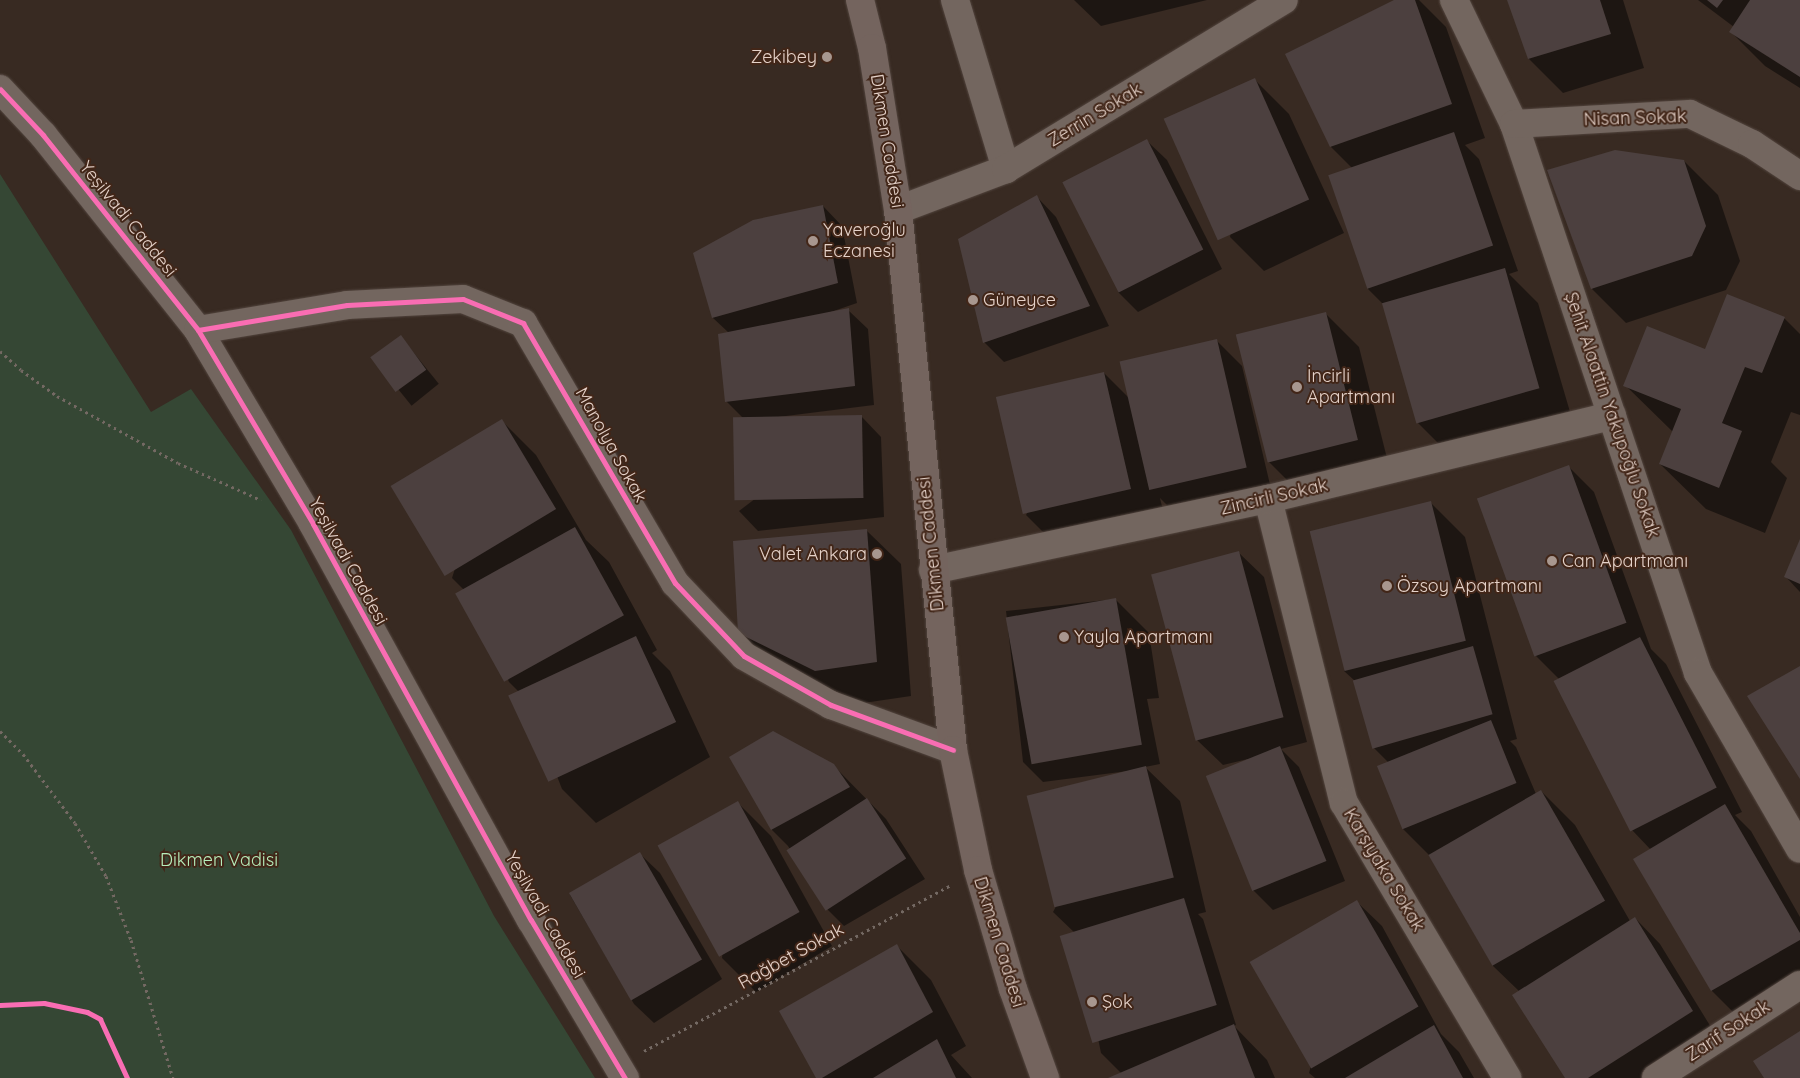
<!DOCTYPE html>
<meta charset="utf-8">
<style>
body{margin:0}
#map{position:relative;width:1800px;height:1078px;overflow:hidden;background:#382a22;font-family:Quicksand,sans-serif}
div>[style]{position:absolute}
.green>*{inset:0;background:#354734}
.shadow>*{inset:0;background:#0007;transform-origin:0 0}
.building>*{inset:0;background:#4c403f;transform-origin:0 0}
.path>*{height:3px;margin-top:-1.5px;transform-origin:0;background:repeating-linear-gradient(90deg,#746963 0 2.5px,transparent 0 6.5px)}
.roads{filter:drop-shadow(0 0 1px #52453e) drop-shadow(0 0 1px #52453e)}
.street>*{height:28px;margin:-14px;padding:0 14px;transform-origin:14px;border-radius:14px;background:#73665f}
.primary>*{height:28px;margin:-14px;padding:0 14px;transform-origin:14px;border-radius:14px;background:#74645e}
.cycleway>*{height:5px;margin:-2.5px;padding:0 2.5px;transform-origin:2.5px;border-radius:2.5px;background:#f96db3}
.dots>*{width:14px;height:14px;translate:-50% -50%;box-sizing:border-box;border:2px solid #422618;border-radius:50%}
span{translate:-50% -50%;white-space:nowrap;text-align:center;line-height:1.15;-webkit-text-stroke:4px #422618;paint-order:stroke}
.poi-label{font-size:18px;color:#e5d2c9}
.right{translate:-100% -50%;text-align:right}
.left{translate:0 -50%;text-align:left}
.street-label{font-size:18px;color:#e5d2c9}
.park-label{font-size:18px;color:#b6eebb}
</style>
<div id="map">
<div class="green">
<div style="clip-path:polygon(0 174px,151px 412px,191px 389px,291px 530px,494px 916px,595px 1078px,0 1078px)"></div>
</div>
<div class="shadow">
<div style="clip-path:polygon(1074px 0,1207px 0,1101px 26px)"></div>
<div style="clip-path:polygon(1397px 0,1419px 0,1446px 27px,1485px 138px,1465px 145px,1479px 159px,1518px 271px,1509px 274px,1538px 303px,1573px 422px,1452px 457px,1418px 423px,1383px 304px,1368px 289px,1353px 169px,1331px 147px,1287px 55px)"></div>
<div style="clip-path:polygon(1508px 0,1623px 0,1644px 68px,1563px 93px,1529px 59px)"></div>
<div style="clip-path:polygon(1698px 0,1800px 0,1800px 88px,1765px 66px,1731px 32px,1734px 27px)"></div>
<div style="clip-path:polygon(1255px 80px,1289px 114px,1344px 233px,1264px 271px,1230px 237px)"></div>
<div style="clip-path:polygon(1147px 141px,1167px 160px,1222px 269px,1138px 312px,1118px 292px)"></div>
<div style="clip-path:polygon(1684px 161px,1718px 195px,1740px 261px,1726px 290px,1626px 323px,1592px 289px)"></div>
<div style="clip-path:polygon(1037px 197px,1056px 217px,1109px 326px,1004px 362px,984px 342px)"></div>
<div style="clip-path:polygon(823px 206px,842px 226px,857px 303px,822px 315px,848px 310px,868px 329px,874px 405px,746px 421px,726px 401px,729px 333px,713px 318px,694px 254px)"></div>
<div style="clip-path:polygon(1325px 313px,1359px 347px,1391px 474px,1303px 496px,1269px 462px)"></div>
<div style="clip-path:polygon(1784px 318px,1800px 334px,1800px 415px,1791px 412px,1771px 462px,1787px 478px,1765px 533px,1706px 509px,1660px 464px,1673px 432px,1625px 385px)"></div>
<div style="left:401px;top:337px;width:60px;height:35px;rotate:51deg"></div>
<div style="clip-path:polygon(1216px 340px,1242px 366px,1272px 493px,1178px 516px,1160px 498px,1166px 523px,1060px 549px,1026px 515px,1104px 373px,1131px 400px)"></div>
<div style="clip-path:polygon(862px 417px,881px 437px,884px 517px,758px 531px,739px 511px)"></div>
<div style="clip-path:polygon(502px 421px,536px 455px,586px 540px,609px 562px,657px 650px,652px 653px,670px 671px,710px 757px,596px 823px,562px 789px,527px 700px,509px 682px,468px 594px,452px 578px)"></div>
<div style="clip-path:polygon(1569px 467px,1594px 492px,1651px 649px,1666px 664px,1742px 812px,1735px 815px,1751px 831px,1800px 917px,1800px 980px,1737px 1016px,1712px 991px,1635px 860px,1651px 850px,1632px 830px,1560px 680px,1536px 656px)"></div>
<div style="clip-path:polygon(1431px 503px,1465px 537px,1517px 739px,1510px 741px,1516px 747px,1536px 794px,1541px 791px,1575px 825px,1630px 921px,1635px 918px,1660px 944px,1717px 1037px,1653px 1078px,1566px 1078px,1520px 992px,1493px 966px,1429px 855px,1403px 829px,1389px 763px,1374px 748px,1355px 681px,1344px 671px)"></div>
<div style="clip-path:polygon(866px 530px,901px 564px,911px 696px,850px 705px,773px 667px,739px 633px)"></div>
<div style="clip-path:polygon(1800px 542px,1800px 592px,1786px 577px)"></div>
<div style="clip-path:polygon(1238px 552px,1264px 577px,1307px 742px,1281px 749px,1299px 767px,1345px 881px,1273px 910px,1253px 890px,1248px 759px,1223px 765px,1197px 740px)"></div>
<div style="clip-path:polygon(1115px 599px,1149px 633px,1159px 698px,1147px 699px,1160px 764px,1145px 767px,1180px 801px,1206px 912px,1198px 914px,1203px 919px,1236px 1025px,1234px 1026px,1267px 1060px,1275px 1078px,1112px 1078px,1122px 1074px,1101px 1053px,1077px 935px,1053px 912px,1128px 771px,1043px 782px,1023px 762px,1006px 611px)"></div>
<div style="clip-path:polygon(731px 758px,833px 765px,886px 819px,925px 879px,844px 926px,824px 906px,788px 846px,772px 830px)"></div>
<div style="clip-path:polygon(737px 802px,771px 836px,832px 946px,756px 992px,722px 958px)"></div>
<div style="clip-path:polygon(640px 854px,660px 873px,722px 979px,654px 1023px,634px 1004px,570px 895px)"></div>
<div style="clip-path:polygon(1356px 901px,1382px 926px,1441px 1034px,1459px 1052px,1474px 1078px,1315px 1078px,1309px 1073px)"></div>
<div style="clip-path:polygon(897px 946px,931px 980px,966px 1046px,951px 1055px,972px 1078px,818px 1078px)"></div>
</div>
<div class="building">
<div style="clip-path:polygon(1394px 0,1415px 0,1452px 104px,1330px 147px,1285px 54px)"></div>
<div style="clip-path:polygon(1507px 0,1600px 0,1611px 34px,1528px 59px)"></div>
<div style="clip-path:polygon(1707px 0,1723px 0,1717px 8px)"></div>
<div style="clip-path:polygon(1750px 0,1800px 0,1800px 77px,1729px 32px)"></div>
<div style="left:1255px;top:78px;width:133px;height:100px;rotate:66deg"></div>
<div style="left:1454px;top:132px;width:120px;height:133px;rotate:71deg"></div>
<div style="left:1147px;top:139px;width:124px;height:95px;rotate:63deg"></div>
<div style="clip-path:polygon(1615px 150px,1684px 160px,1706px 226px,1692px 256px,1591px 289px,1547px 170px)"></div>
<div style="clip-path:polygon(1037px 195px,1090px 306px,983px 343px,958px 239px)"></div>
<div style="clip-path:polygon(823px 205px,838px 283px,712px 318px,693px 253px,753px 220px)"></div>
<div style="left:1505px;top:268px;width:125px;height:128px;rotate:74deg"></div>
<div style="clip-path:polygon(1727px 294px,1785px 317px,1762px 373px,1745px 367px,1722px 423px,1742px 431px,1719px 488px,1659px 464px,1681px 409px,1623px 386px,1647px 326px,1705px 349px)"></div>
<div style="clip-path:polygon(849px 308px,855px 386px,725px 402px,718px 334px)"></div>
<div style="left:1326px;top:312px;width:132px;height:93px;rotate:76deg"></div>
<div style="left:401px;top:335px;width:43px;height:38px;rotate:54deg"></div>
<div style="left:1217px;top:339px;width:132px;height:100px;rotate:77deg"></div>
<div style="left:1104px;top:372px;width:120px;height:111px;rotate:77deg"></div>
<div style="left:862px;top:415px;width:83px;height:129px;rotate:89deg"></div>
<div style="left:502px;top:419px;width:105px;height:130px;rotate:59deg"></div>
<div style="left:1569px;top:465px;width:168px;height:98px;rotate:70deg"></div>
<div style="left:1431px;top:501px;width:144px;height:125px;rotate:76deg"></div>
<div style="left:575px;top:527px;width:101px;height:137px;rotate:61deg"></div>
<div style="clip-path:polygon(867px 529px,877px 662px,815px 671px,738px 633px,733px 541px)"></div>
<div style="clip-path:polygon(1800px 539px,1800px 584px,1784px 577px)"></div>
<div style="left:1239px;top:551px;width:172px;height:91px;rotate:75deg"></div>
<div style="left:1116px;top:598px;width:149px;height:112px;rotate:80deg"></div>
<div style="left:636px;top:636px;width:95px;height:141px;rotate:65deg"></div>
<div style="left:1640px;top:637px;width:169px;height:97px;rotate:63deg"></div>
<div style="left:1473px;top:646px;width:71px;height:125px;rotate:74deg"></div>
<div style="clip-path:polygon(1800px 666px,1800px 779px,1747px 696px)"></div>
<div style="left:1491px;top:720px;width:68px;height:123px;rotate:68deg"></div>
<div style="clip-path:polygon(773px 731px,834px 764px,850px 787px,771px 830px,729px 757px)"></div>
<div style="left:1280px;top:746px;width:124px;height:80px;rotate:68deg"></div>
<div style="left:1146px;top:766px;width:115px;height:123px;rotate:76deg"></div>
<div style="left:1541px;top:790px;width:128px;height:130px;rotate:60deg"></div>
<div style="left:867px;top:798px;width:72px;height:96px;rotate:57deg"></div>
<div style="left:738px;top:801px;width:127px;height:92px;rotate:61deg"></div>
<div style="clip-path:polygon(1725px 804px,1800px 933px,1800px 940px,1711px 991px,1633px 859px)"></div>
<div style="left:640px;top:852px;width:124px;height:82px;rotate:60deg"></div>
<div style="left:1184px;top:898px;width:112px;height:130px;rotate:73deg"></div>
<div style="left:1357px;top:900px;width:123px;height:124px;rotate:60deg"></div>
<div style="clip-path:polygon(1635px 917px,1693px 1011px,1588px 1078px,1565px 1078px,1512px 995px)"></div>
<div style="clip-path:polygon(897px 944px,933px 1012px,822px 1078px,816px 1078px,779px 1011px)"></div>
<div style="clip-path:polygon(1234px 1024px,1255px 1078px,1108px 1078px)"></div>
<div style="clip-path:polygon(1434px 1025px,1463px 1078px,1345px 1078px)"></div>
<div style="clip-path:polygon(1800px 1031px,1800px 1078px,1764px 1078px,1753px 1061px)"></div>
<div style="clip-path:polygon(937px 1039px,956px 1078px,873px 1078px)"></div>
</div>
<div class="path">
<div style="left:0;top:351px;width:28px;rotate:42deg"></div>
<div style="left:21px;top:370px;width:44px;rotate:35.8deg"></div>
<div style="left:57px;top:396px;width:138px;rotate:29deg"></div>
<div style="left:178px;top:463px;width:91px;rotate:24deg"></div>
<div style="left:0;top:731px;width:33px;rotate:45deg"></div>
<div style="left:23px;top:754px;width:86px;rotate:53deg"></div>
<div style="left:75px;top:823px;width:61px;rotate:59.7deg"></div>
<div style="left:106px;top:876px;width:69px;rotate:68.7deg"></div>
<div style="left:131px;top:940px;width:144px;rotate:73.1deg"></div>
<div style="left:644px;top:1051px;width:349px;rotate:-28.4deg"></div>
</div>
<div class="roads">
<div class="street">
<div style="left:955px;top:0;width:177px;rotate:73.2deg"></div>
<div style="left:1454px;top:0;width:138px;rotate:64.2deg"></div>
<div style="left:1514px;top:124px;width:579px;rotate:71.47deg"></div>
<div style="left:1698px;top:673px;width:203px;rotate:59.9deg"></div>
<div style="left:0;top:89px;width:63px;rotate:46.9deg"></div>
<div style="left:43px;top:135px;width:249px;rotate:51.5deg"></div>
<div style="left:198px;top:330px;width:226px;rotate:59.3deg"></div>
<div style="left:313px;top:524px;width:452px;rotate:61.2deg"></div>
<div style="left:531px;top:920px;width:184px;rotate:59.3deg"></div>
<div style="left:1514px;top:124px;width:176px;rotate:-3.3deg"></div>
<div style="left:1690px;top:114px;width:69px;rotate:25.8deg"></div>
<div style="left:1752px;top:144px;width:58px;rotate:33.7deg"></div>
<div style="left:898px;top:210px;width:116px;rotate:-20.8deg"></div>
<div style="left:1006px;top:169px;width:325px;rotate:-31.3deg"></div>
<div style="left:198px;top:330px;width:151px;rotate:-9.5deg"></div>
<div style="left:347px;top:305px;width:116px;rotate:-3deg"></div>
<div style="left:463px;top:299px;width:65px;rotate:21.8deg"></div>
<div style="left:523px;top:323px;width:301px;rotate:59.7deg"></div>
<div style="left:675px;top:583px;width:100px;rotate:46.6deg"></div>
<div style="left:744px;top:656px;width:100px;rotate:29.4deg"></div>
<div style="left:831px;top:705px;width:130px;rotate:20.2deg"></div>
<div style="left:1268px;top:499px;width:313px;rotate:76deg"></div>
<div style="left:1344px;top:803px;width:320px;rotate:59.3deg"></div>
<div style="left:933px;top:570px;width:342px;rotate:-12deg"></div>
<div style="left:1268px;top:499px;width:354px;rotate:-13.6deg"></div>
<div style="left:1656px;top:1078px;width:171px;rotate:-32.9deg"></div>
</div>
<div class="primary">
<div style="left:860px;top:0;width:49px;rotate:76deg"></div>
<div style="left:872px;top:48px;width:164px;rotate:80.9deg"></div>
<div style="left:898px;top:210px;width:543px;rotate:84.18deg"></div>
<div style="left:953px;top:750px;width:123px;rotate:78.2deg"></div>
<div style="left:978px;top:870px;width:124px;rotate:73.6deg"></div>
<div style="left:1013px;top:989px;width:95px;rotate:70.2deg"></div>
</div>
</div>
<div class="cycleway">
<div style="left:0;top:89px;width:63px;rotate:46.9deg"></div>
<div style="left:43px;top:135px;width:249px;rotate:51.5deg"></div>
<div style="left:198px;top:330px;width:226px;rotate:59.3deg"></div>
<div style="left:313px;top:524px;width:452px;rotate:61.2deg"></div>
<div style="left:531px;top:920px;width:184px;rotate:59.3deg"></div>
<div style="left:198px;top:330px;width:151px;rotate:-9.5deg"></div>
<div style="left:347px;top:305px;width:116px;rotate:-3deg"></div>
<div style="left:463px;top:299px;width:65px;rotate:21.8deg"></div>
<div style="left:523px;top:323px;width:301px;rotate:59.7deg"></div>
<div style="left:675px;top:583px;width:100px;rotate:46.6deg"></div>
<div style="left:744px;top:656px;width:100px;rotate:29.4deg"></div>
<div style="left:831px;top:705px;width:130px;rotate:20.2deg"></div>
<div style="left:0;top:1005px;width:44px;rotate:-2.6deg"></div>
<div style="left:44px;top:1003px;width:44px;rotate:11.8deg"></div>
<div style="left:87px;top:1012px;width:15px;rotate:28deg"></div>
<div style="left:100px;top:1019px;width:65px;rotate:65.4deg"></div>
</div>
<div class="dots">
<div style="left:827px;top:57px;background:#a8978f"></div>
<div style="left:813px;top:241px;background:#a8978f"></div>
<div style="left:973px;top:300px;background:#a8978f"></div>
<div style="left:1297px;top:387px;background:#a8978f"></div>
<div style="left:877px;top:554px;background:#a8978f"></div>
<div style="left:1552px;top:561px;background:#a8978f"></div>
<div style="left:1387px;top:586px;background:#a8978f"></div>
<div style="left:1064px;top:637px;background:#a8978f"></div>
<div style="left:1092px;top:1002px;background:#a8978f"></div>
</div>
<div class="poi-label">
<span class="right" style="left:817px;top:57px">Zekibey</span>
<span class="left" style="left:823px;top:241px">Yaveroğlu<br>Eczanesi</span>
<span class="left" style="left:983px;top:300px">Güneyce</span>
<span class="left" style="left:1307px;top:387px">İncirli<br>Apartmanı</span>
<span class="right" style="left:867px;top:554px">Valet Ankara</span>
<span class="left" style="left:1562px;top:561px">Can Apartmanı</span>
<span class="left" style="left:1397px;top:586px">Özsoy Apartmanı</span>
<span class="left" style="left:1074px;top:637px">Yayla Apartmanı</span>
<span class="left" style="left:1102px;top:1002px">Şok</span>
</div>
<div class="street-label">
<span style="left:1095px;top:115px;rotate:-31deg">Zerrin Sokak</span>
<span style="left:1635px;top:118px;rotate:-2deg">Nisan Sokak</span>
<span style="left:887px;top:141px;rotate:81deg">Dikmen Caddesi</span>
<span style="left:128px;top:219px;rotate:51deg">Yeşilvadi Caddesi</span>
<span style="left:1612px;top:415px;rotate:71deg">Şehit Alaattin Yakupoğlu Sokak</span>
<span style="left:611px;top:445px;rotate:61deg">Manolya Sokak</span>
<span style="left:1274px;top:497px;rotate:-13deg">Zincirli Sokak</span>
<span style="left:931px;top:544px;rotate:-96deg">Dikmen Caddesi</span>
<span style="left:348px;top:561px;rotate:61deg">Yeşilvadi Caddesi</span>
<span style="left:1384px;top:870px;rotate:59deg">Karşıyaka Sokak</span>
<span style="left:545px;top:915px;rotate:60deg">Yeşilvadi Caddesi</span>
<span style="left:999px;top:942px;rotate:73deg">Dikmen Caddesi</span>
<span style="left:791px;top:956px;rotate:-29deg">Rağbet Sokak</span>
<span style="left:1728px;top:1031px;rotate:-33deg">Zarif Sokak</span>
</div>
<div class="park-label">
<span style="left:219px;top:860px">Dikmen Vadisi</span>
</div>
</div>
